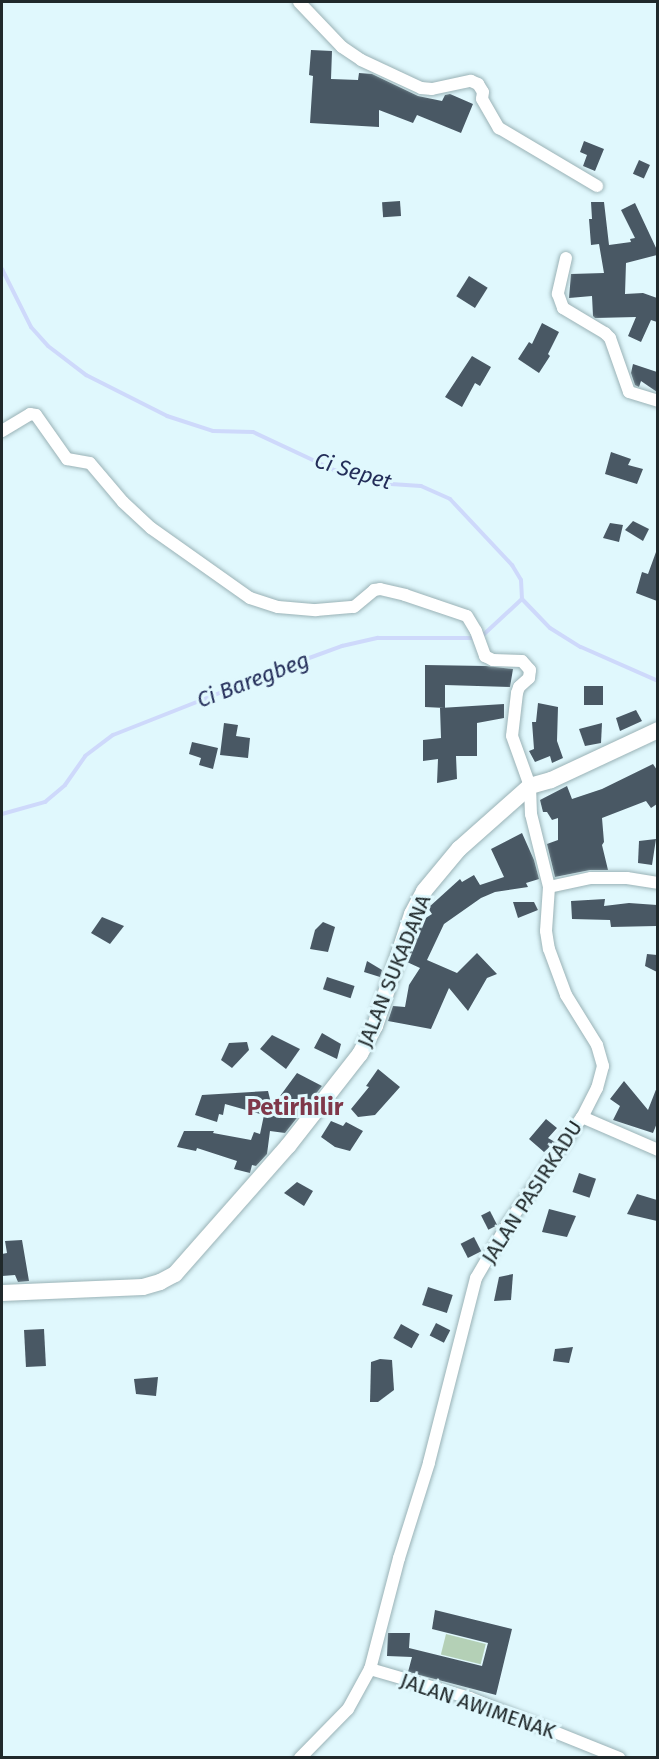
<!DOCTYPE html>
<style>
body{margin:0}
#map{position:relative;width:659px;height:1759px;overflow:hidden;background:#e0f8fd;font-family:"Fira Sans",sans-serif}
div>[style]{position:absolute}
.green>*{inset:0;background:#b4d0b6;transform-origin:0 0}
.stream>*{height:4px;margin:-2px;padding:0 2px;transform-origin:2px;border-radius:2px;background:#ced9fb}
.building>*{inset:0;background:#495864;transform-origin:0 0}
.roads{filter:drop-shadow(0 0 2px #9ab2b6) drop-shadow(0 0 2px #9ab2b6)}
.street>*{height:12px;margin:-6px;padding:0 6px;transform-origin:6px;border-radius:6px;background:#fff}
.secondary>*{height:16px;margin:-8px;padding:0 8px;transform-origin:8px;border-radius:8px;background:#fff}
span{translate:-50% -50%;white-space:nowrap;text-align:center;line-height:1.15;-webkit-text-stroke:6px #e0f8fd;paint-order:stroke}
.street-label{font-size:21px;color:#20292b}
.water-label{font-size:22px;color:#232d59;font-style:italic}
.quarter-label{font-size:24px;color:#7f384a;font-weight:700}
.frame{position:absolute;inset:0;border:3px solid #20292b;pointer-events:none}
</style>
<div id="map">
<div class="green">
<div style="left:446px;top:1634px;width:41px;height:21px;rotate:14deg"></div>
</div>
<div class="stream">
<div style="left:2px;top:269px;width:65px;rotate:63.4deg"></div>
<div style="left:31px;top:327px;width:25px;rotate:48deg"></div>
<div style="left:48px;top:346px;width:48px;rotate:37.3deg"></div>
<div style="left:86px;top:375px;width:91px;rotate:26.8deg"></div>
<div style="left:167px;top:416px;width:48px;rotate:18.1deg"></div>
<div style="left:213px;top:431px;width:40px;rotate:1.4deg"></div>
<div style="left:253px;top:432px;width:89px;rotate:25.1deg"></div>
<div style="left:334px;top:470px;width:59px;rotate:13.8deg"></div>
<div style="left:391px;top:484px;width:30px;rotate:4deg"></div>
<div style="left:421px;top:486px;width:32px;rotate:24deg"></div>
<div style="left:450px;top:499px;width:91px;rotate:46.8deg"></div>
<div style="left:512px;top:565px;width:17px;rotate:59deg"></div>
<div style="left:521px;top:580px;width:19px;rotate:87deg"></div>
<div style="left:522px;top:599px;width:40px;rotate:46deg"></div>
<div style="left:550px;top:628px;width:36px;rotate:32deg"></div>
<div style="left:581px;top:647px;width:84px;rotate:23.8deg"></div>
<div style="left:482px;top:636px;width:54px;rotate:-42.8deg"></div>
<div style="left:2px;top:814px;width:45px;rotate:-15.6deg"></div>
<div style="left:45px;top:802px;width:26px;rotate:-40deg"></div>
<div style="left:65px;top:785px;width:35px;rotate:-55deg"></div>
<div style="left:85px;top:756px;width:35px;rotate:-37deg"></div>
<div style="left:113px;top:735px;width:202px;rotate:-21.5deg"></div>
<div style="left:301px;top:661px;width:44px;rotate:-20.1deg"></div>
<div style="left:342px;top:646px;width:37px;rotate:-13deg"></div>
<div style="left:378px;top:638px;width:97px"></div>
</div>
<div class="building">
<div style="clip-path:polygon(311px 50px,332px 51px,331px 79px,358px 80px,359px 73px,372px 74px,418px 96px,442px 101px,445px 95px,450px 94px,473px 104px,461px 133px,417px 115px,413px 123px,379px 110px,379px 127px,310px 123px,313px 76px,309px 75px)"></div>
<div style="clip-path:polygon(584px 141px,604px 149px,595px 171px,583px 166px,587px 155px,580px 152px)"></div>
<div style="left:639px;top:160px;width:12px;height:15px;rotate:24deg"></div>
<div style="left:400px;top:201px;width:15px;height:18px;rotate:86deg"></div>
<div style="clip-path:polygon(591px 202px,604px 202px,609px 245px,631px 242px,630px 239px,635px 238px,621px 210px,635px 203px,657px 250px,657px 255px,626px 263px,625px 294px,643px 293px,657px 298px,657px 322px,651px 320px,641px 342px,628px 336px,636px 317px,595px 318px,593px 316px,592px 296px,569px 298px,571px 274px,604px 273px,599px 244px,591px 245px,589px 219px,592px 219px)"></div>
<div style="left:469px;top:276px;width:22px;height:24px;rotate:32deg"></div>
<div style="clip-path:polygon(542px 323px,559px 332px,548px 354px,550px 356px,539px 373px,518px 359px,529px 342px,532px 344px)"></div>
<div style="clip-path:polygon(472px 356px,491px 367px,480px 386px,475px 383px,462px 407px,445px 397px)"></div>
<div style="clip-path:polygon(633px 364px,657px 372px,657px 392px,641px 381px,639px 387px,635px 385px,631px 373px)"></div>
<div style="clip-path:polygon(611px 452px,631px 459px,628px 465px,643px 469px,637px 484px,605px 474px)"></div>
<div style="clip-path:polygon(633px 521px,649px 529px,643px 541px,625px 530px)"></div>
<div style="clip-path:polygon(610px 523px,623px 525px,619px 542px,603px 538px)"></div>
<div style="clip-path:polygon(656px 552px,657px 552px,657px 601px,636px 593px,642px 572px,648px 574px)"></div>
<div style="clip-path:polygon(425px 665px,486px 666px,513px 669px,510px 687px,445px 685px,445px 708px,425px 707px)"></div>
<div style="left:603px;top:686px;width:19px;height:19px;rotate:90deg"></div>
<div style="clip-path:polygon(538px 703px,558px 707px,557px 741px,563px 758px,552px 763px,550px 756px,535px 762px,529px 751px,534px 749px,532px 722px,536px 722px)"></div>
<div style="clip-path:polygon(504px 704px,504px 718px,477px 723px,477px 756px,456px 756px,457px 779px,437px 783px,438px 759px,423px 761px,423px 740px,441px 738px,440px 708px)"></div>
<div style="clip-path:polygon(636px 710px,642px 721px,620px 731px,616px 718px)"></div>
<div style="clip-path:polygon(224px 723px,238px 725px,236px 736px,250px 738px,248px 758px,220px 755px)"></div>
<div style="clip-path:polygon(602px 723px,601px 743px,585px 746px,579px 729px)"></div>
<div style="clip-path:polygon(192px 742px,218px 748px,213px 769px,199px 765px,201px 758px,189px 754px)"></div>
<div style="clip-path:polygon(653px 764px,657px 770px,657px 804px,651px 808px,646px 801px,602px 818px,604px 842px,602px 845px,608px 870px,590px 870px,555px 877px,547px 844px,558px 840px,558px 818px,552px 820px,547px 812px,543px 812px,540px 800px,567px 786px,572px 799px,602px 789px)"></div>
<div style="clip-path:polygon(522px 833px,534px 860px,539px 879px,526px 883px,528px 887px,495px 892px,481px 898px,444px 924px,427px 960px,457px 973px,477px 953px,497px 974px,487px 978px,468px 1011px,449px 988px,431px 1029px,388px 1021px,393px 1006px,405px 1007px,409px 985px,420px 968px,407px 962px,421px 921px,432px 914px,428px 908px,460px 879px,462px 882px,474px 875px,480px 885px,504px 877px,491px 849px)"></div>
<div style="clip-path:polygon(656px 839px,652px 865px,638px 863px,639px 841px)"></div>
<div style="clip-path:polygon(605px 899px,604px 906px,629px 903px,657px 905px,656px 926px,611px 927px,610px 920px,572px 919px,571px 901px)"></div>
<div style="clip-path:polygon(513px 902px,534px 902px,538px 910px,518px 918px)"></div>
<div style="clip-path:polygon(102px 917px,124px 926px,110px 944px,91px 933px)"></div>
<div style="clip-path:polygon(323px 922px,335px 927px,328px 952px,310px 949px,315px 930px)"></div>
<div style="clip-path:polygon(647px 954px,657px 955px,657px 972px,645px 966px)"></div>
<div style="clip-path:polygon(367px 961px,382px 970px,380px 977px,364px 972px)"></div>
<div style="left:327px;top:977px;width:29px;height:13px;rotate:18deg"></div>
<div style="clip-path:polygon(322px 1033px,341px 1044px,337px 1059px,314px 1048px)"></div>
<div style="clip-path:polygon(272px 1035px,300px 1049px,286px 1069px,260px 1049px)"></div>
<div style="clip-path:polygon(247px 1042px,249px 1050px,232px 1068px,221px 1060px,229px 1043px)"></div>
<div style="clip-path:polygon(378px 1069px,400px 1087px,375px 1115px,358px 1117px,351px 1109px,369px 1087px,366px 1086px)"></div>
<div style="clip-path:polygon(297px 1073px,322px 1086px,285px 1133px,270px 1131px,267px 1154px,256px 1166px,252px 1165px,250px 1173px,234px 1169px,237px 1161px,197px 1148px,196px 1151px,177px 1147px,184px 1131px,214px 1131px,213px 1133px,251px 1140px,254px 1132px,260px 1134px,264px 1115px,225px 1104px,223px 1115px,219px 1114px,217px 1122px,195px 1115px,202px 1095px,268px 1091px,272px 1107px)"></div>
<div style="clip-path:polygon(624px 1081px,648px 1110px,657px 1087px,657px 1123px,653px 1133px,613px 1120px,620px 1106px,610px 1099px)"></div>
<div style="clip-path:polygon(546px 1119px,557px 1128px,548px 1138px,555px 1142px,544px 1152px,529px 1139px)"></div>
<div style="clip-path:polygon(331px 1121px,343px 1126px,346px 1122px,363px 1131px,350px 1151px,335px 1147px,321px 1137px)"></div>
<div style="left:579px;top:1173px;width:18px;height:20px;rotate:19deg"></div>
<div style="clip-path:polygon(297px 1182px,313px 1191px,304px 1206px,284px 1193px)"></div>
<div style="clip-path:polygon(637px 1194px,657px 1200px,657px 1221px,627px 1214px)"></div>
<div style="clip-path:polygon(549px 1209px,576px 1216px,567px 1237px,542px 1232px)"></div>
<div style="left:490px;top:1211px;width:16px;height:10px;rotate:63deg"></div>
<div style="left:474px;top:1237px;width:16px;height:15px;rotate:63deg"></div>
<div style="clip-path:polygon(22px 1240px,29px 1281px,18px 1282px,15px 1275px,2px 1276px,2px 1254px,7px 1253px,5px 1241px)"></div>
<div style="clip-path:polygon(513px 1274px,511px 1300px,494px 1301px,499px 1277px)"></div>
<div style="left:428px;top:1287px;width:26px;height:19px;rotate:18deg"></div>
<div style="left:436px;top:1323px;width:16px;height:14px;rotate:27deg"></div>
<div style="left:401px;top:1324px;width:21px;height:16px;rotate:29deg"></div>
<div style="left:44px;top:1329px;width:37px;height:20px;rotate:87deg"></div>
<div style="clip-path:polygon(573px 1347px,569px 1363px,553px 1361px,555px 1349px)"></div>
<div style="clip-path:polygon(380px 1359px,392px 1360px,394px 1390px,378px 1402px,370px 1402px,371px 1362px)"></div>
<div style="clip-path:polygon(158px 1377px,156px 1396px,136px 1394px,134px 1379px)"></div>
<div style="clip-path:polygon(435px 1610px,512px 1629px,496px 1695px,408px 1672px,412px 1657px,387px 1656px,388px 1633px,410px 1633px,409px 1648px,482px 1666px,488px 1643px,432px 1629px)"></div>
</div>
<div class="roads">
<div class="street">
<div style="left:299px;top:2px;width:62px;rotate:46.3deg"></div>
<div style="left:342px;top:47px;width:23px;rotate:34deg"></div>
<div style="left:361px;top:60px;width:66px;rotate:25deg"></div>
<div style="left:421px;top:88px;width:11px;rotate:5deg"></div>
<div style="left:432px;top:89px;width:40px;rotate:-12deg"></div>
<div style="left:471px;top:81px;width:8px;rotate:23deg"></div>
<div style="left:478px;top:84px;width:9px;rotate:58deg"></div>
<div style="left:483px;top:92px;width:7px;rotate:98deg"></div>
<div style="left:482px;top:99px;width:34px;rotate:60deg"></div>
<div style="left:499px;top:128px;width:114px;rotate:30.6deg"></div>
<div style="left:566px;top:258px;width:37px;rotate:103deg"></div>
<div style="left:558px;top:294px;width:15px;rotate:70deg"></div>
<div style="left:563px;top:308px;width:49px;rotate:30.8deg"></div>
<div style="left:605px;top:333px;width:7px;rotate:45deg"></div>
<div style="left:610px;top:338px;width:57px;rotate:70.6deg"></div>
<div style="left:629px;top:392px;width:30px;rotate:17deg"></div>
<div style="left:2px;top:431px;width:33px;rotate:-31deg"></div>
<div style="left:30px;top:414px;width:6px;rotate:9deg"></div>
<div style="left:36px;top:415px;width:54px;rotate:54.8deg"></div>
<div style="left:67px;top:459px;width:23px;rotate:10deg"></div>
<div style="left:90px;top:463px;width:51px;rotate:49.8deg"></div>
<div style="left:123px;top:502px;width:38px;rotate:43deg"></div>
<div style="left:151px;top:528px;width:121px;rotate:35.3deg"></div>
<div style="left:250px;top:598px;width:29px;rotate:18deg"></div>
<div style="left:278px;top:607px;width:38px;rotate:5deg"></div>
<div style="left:316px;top:610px;width:38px;rotate:-5deg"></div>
<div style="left:354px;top:607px;width:26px;rotate:-40deg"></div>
<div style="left:374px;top:590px;width:6px;rotate:-9deg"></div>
<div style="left:380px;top:589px;width:26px;rotate:13deg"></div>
<div style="left:405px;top:595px;width:65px;rotate:18.7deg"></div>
<div style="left:467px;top:616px;width:17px;rotate:59deg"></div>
<div style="left:476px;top:631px;width:27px;rotate:70deg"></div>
<div style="left:485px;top:656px;width:9px;rotate:27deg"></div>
<div style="left:493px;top:660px;width:29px;rotate:2deg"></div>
<div style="left:522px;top:661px;width:12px;rotate:48deg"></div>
<div style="left:530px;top:670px;width:8px;rotate:97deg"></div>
<div style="left:529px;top:678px;width:13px;rotate:138deg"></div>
<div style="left:519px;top:687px;width:6px;rotate:108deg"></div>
<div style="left:517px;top:693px;width:43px;rotate:96.6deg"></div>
<div style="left:512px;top:736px;width:53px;rotate:70.2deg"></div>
<div style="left:530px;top:786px;width:28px;rotate:88deg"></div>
<div style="left:531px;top:814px;width:75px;rotate:76.1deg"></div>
<div style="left:549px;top:887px;width:44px;rotate:93.9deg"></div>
<div style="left:546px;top:931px;width:18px;rotate:81deg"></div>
<div style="left:549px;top:949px;width:49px;rotate:69.7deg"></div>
<div style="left:566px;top:995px;width:59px;rotate:58.2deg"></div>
<div style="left:597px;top:1045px;width:22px;rotate:74deg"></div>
<div style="left:603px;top:1066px;width:23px;rotate:105deg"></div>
<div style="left:597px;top:1088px;width:33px;rotate:117deg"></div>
<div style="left:582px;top:1117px;width:131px;rotate:124.8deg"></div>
<div style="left:507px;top:1225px;width:61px;rotate:120.3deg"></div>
<div style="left:476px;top:1278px;width:191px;rotate:104.3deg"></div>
<div style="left:429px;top:1463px;width:100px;rotate:107.5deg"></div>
<div style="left:399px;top:1558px;width:115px;rotate:104.6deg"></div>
<div style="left:370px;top:1669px;width:46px;rotate:118.8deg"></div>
<div style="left:348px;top:1709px;width:69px;rotate:134.4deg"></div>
<div style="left:549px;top:887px;width:43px;rotate:-12.1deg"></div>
<div style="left:591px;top:878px;width:36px"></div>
<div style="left:627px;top:878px;width:31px;rotate:9deg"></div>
<div style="left:582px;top:1117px;width:83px;rotate:23.5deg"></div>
<div style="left:370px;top:1669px;width:104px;rotate:16.2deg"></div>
<div style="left:470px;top:1698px;width:161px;rotate:21.9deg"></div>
</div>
<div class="secondary">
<div style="left:2px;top:1293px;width:141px;rotate:-2.4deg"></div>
<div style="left:143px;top:1287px;width:18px;rotate:-16deg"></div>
<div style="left:160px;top:1282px;width:17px;rotate:-28deg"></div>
<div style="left:175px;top:1274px;width:171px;rotate:-48.6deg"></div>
<div style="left:288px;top:1146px;width:117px;rotate:-52deg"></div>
<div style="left:360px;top:1054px;width:32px;rotate:-62deg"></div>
<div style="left:375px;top:1026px;width:118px;rotate:-71.7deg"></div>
<div style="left:412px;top:914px;width:26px;rotate:-62deg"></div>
<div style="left:424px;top:891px;width:55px;rotate:-50.2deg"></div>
<div style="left:459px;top:849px;width:95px;rotate:-41.6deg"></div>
<div style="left:530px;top:786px;width:22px;rotate:-16deg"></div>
<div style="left:551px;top:780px;width:118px;rotate:-25deg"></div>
</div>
</div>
<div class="street-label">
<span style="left:394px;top:971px;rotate:-68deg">JALAN SUKADANA</span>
<span style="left:532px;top:1192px;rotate:-57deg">JALAN PASIRKADU</span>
<span style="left:478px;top:1706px;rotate:19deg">JALAN AWIMENAK</span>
</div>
<div class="water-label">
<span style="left:353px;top:471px;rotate:17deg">Ci Sepet</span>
<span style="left:253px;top:680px;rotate:-21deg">Ci Baregbeg</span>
</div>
<div class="quarter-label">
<span style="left:295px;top:1108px">Petirhilir</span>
</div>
<div class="frame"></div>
</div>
